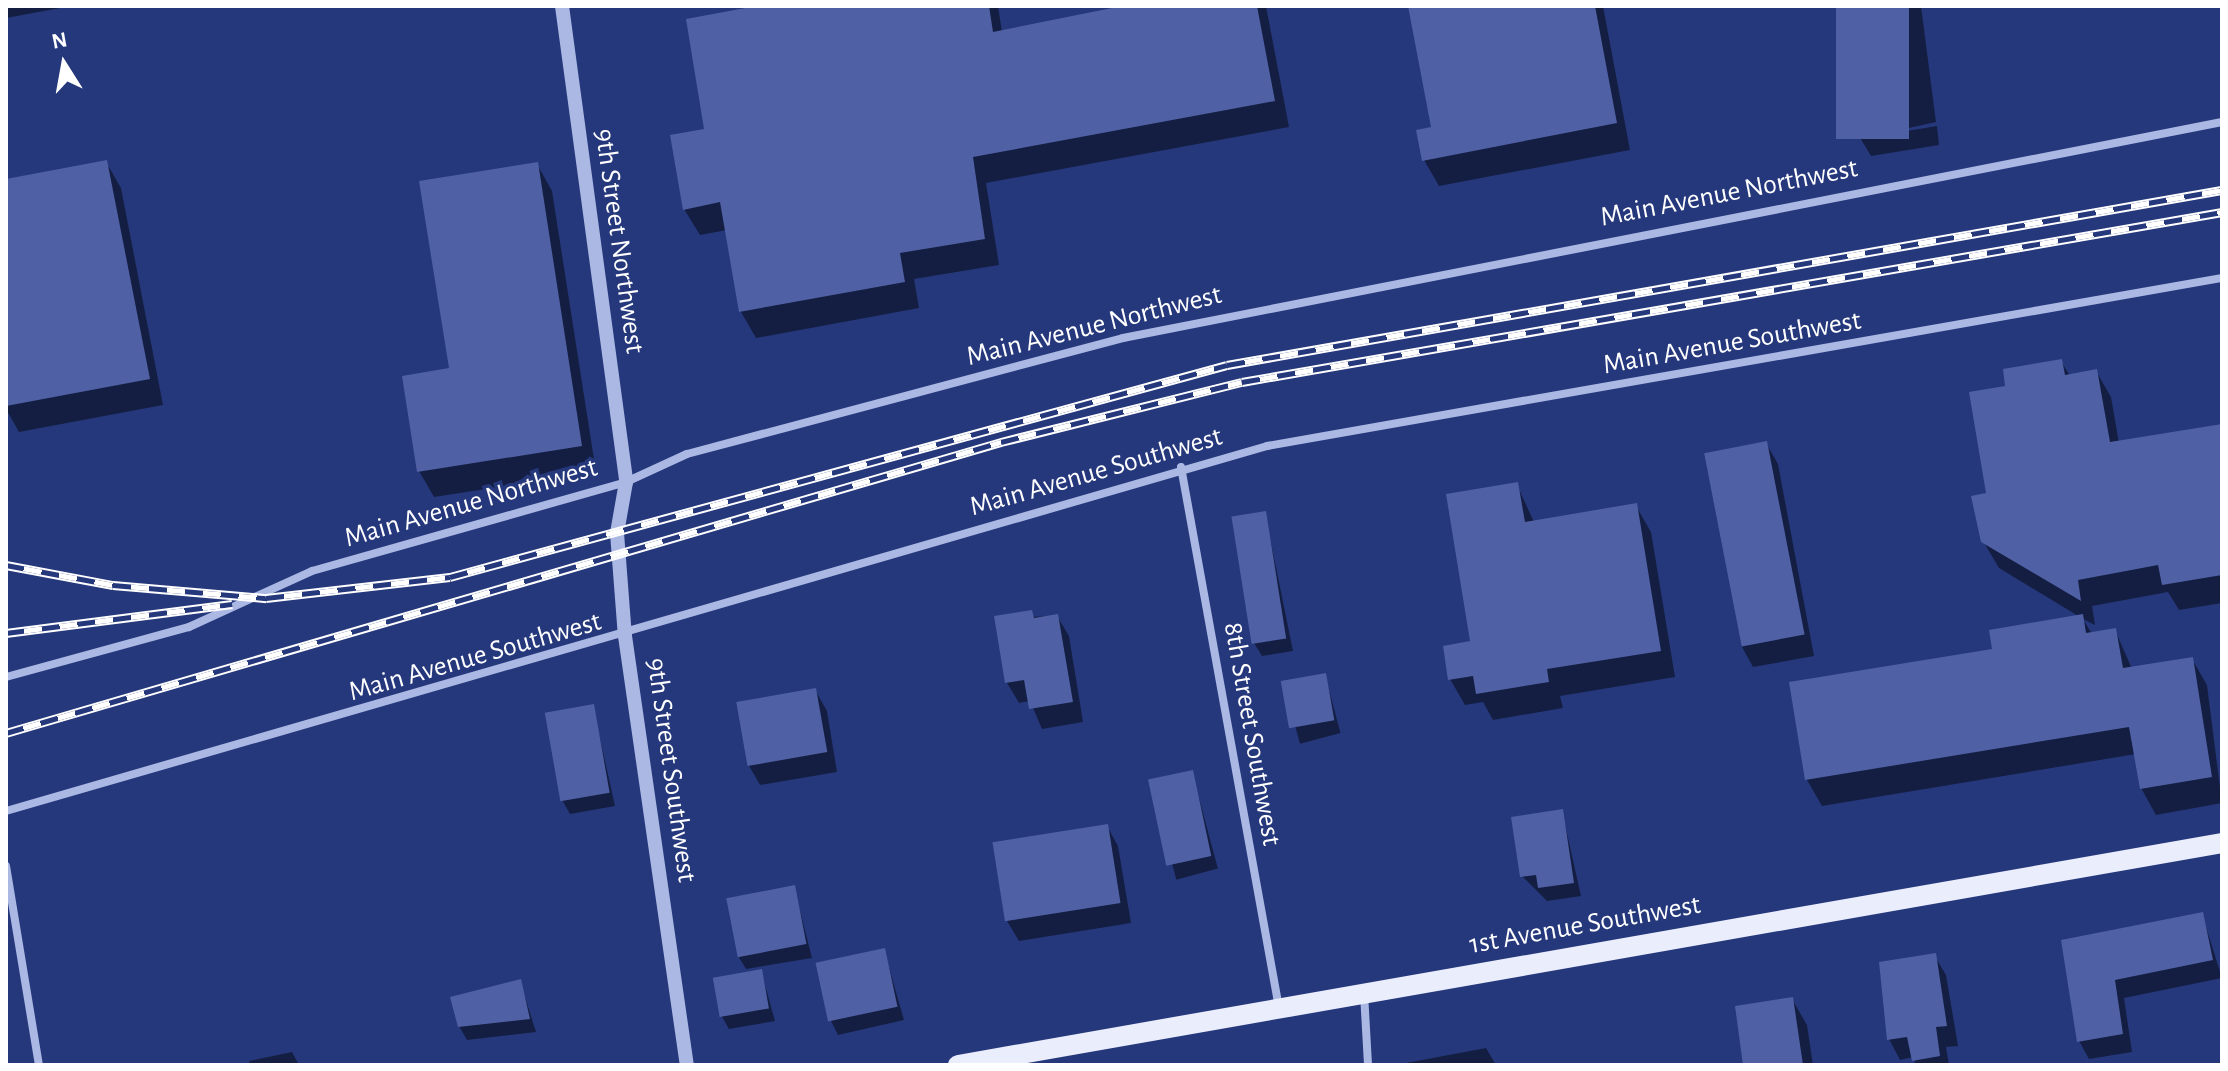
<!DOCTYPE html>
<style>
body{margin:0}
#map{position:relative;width:2228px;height:1071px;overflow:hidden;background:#26387c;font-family:"Alegreya Sans",sans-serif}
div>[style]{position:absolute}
.shadow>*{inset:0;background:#0007;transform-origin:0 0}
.building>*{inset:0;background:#4f61a4;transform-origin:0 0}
.minor>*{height:8px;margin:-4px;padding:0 4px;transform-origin:4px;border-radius:4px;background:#abb8e4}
.tertiary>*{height:14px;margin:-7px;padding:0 7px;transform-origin:7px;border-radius:7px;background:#abb8e4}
.primary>*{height:20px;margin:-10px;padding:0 10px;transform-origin:10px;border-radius:10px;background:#eaedfc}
.rail>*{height:9px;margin-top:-4.5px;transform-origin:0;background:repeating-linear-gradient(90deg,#26387c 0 18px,#fff 0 36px);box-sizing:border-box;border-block:2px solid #fff}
span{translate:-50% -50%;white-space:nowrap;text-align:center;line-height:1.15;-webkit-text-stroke:7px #26387c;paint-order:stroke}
.street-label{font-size:28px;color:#fff}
.frame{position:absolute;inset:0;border:8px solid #fff;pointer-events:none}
.north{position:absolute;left:24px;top:24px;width:80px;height:80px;-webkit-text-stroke:6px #26387c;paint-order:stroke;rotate:349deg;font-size:22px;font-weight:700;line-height:32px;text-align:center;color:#fff}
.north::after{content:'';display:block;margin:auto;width:28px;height:36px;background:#fff;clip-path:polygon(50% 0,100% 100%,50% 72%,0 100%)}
</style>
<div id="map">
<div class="shadow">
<div style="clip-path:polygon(6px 6px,71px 6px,6px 18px)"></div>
<div style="clip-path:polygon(768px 6px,998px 6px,1002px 32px,1124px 6px,1266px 6px,1289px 127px,986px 183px,999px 265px,914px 279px,919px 308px,756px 338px,741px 312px,727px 230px,700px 235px,684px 209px,706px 130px)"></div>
<div style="clip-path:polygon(1410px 6px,1603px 6px,1630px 150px,1439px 186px,1424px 160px,1433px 129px)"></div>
<div style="clip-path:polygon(1838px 6px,1921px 6px,1936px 122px,1864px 138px,1937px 126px,1939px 145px,1871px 156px,1859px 136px)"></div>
<div style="clip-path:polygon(106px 162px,121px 188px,163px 405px,19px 432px,6px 409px,6px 181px)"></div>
<div style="clip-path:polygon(537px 164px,552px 191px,596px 472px,434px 497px,419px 471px,451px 370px)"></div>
<div style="clip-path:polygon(2061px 361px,2070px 376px,2096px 371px,2111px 397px,2119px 443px,2222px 426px,2222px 603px,2179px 610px,2168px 592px,2092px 606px,2095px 625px,2083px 619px,2092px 634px,2115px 630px,2132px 669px,2192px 659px,2207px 685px,2222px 803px,2156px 815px,2141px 788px,2136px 754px,1822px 806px,1807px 780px,1791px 684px,1994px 651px,2080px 617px,1999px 568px,1983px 541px,2008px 387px)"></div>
<div style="clip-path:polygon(1766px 443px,1778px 464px,1814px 656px,1753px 667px,1742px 647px)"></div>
<div style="clip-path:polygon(1517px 485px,1534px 522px,1636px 506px,1651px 532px,1675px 677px,1560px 696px,1563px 708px,1493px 720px,1483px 702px,1465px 705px,1450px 679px,1473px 643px)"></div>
<div style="clip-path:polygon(1265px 513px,1293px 651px,1262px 656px,1254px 643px)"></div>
<div style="clip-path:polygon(1057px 616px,1069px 636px,1083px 722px,1042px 729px,1030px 701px,1019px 703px,1007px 683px,997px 618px)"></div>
<div style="left:1325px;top:675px;width:60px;height:42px;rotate:75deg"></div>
<div style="clip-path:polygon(815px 690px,827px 711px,837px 772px,760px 785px,748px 764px)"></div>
<div style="clip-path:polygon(593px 707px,615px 806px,570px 814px,562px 800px)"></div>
<div style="left:1192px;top:772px;width:100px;height:43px;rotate:75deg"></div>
<div style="clip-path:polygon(1562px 811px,1581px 896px,1547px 901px,1522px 876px)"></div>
<div style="clip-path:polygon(1107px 826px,1118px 846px,1131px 923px,1019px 941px,1007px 921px)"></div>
<div style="clip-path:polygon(794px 887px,812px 958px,746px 969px,738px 956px)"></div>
<div style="clip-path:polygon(2202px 914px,2222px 978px,2124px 998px,2132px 1052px,2089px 1059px,2079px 1041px,2063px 941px)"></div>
<div style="clip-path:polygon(884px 950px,904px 1020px,838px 1035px,831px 1021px)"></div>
<div style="clip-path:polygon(1934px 955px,1946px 975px,1958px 1046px,1946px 1047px,1949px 1065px,1916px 1065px,1913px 1057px,1900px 1060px,1889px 1039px)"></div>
<div style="clip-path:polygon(761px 971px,775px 1021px,729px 1029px,721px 1015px)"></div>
<div style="clip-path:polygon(520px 981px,536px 1032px,467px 1040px,459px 1026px)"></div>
<div style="clip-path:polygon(1792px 999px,1807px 1025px,1813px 1065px,1745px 1065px)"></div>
<div style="clip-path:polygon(1486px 1048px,1496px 1065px,1406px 1065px,1406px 1063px)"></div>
<div style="clip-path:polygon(292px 1052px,299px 1065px,250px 1065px,249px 1061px)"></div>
</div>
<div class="building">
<div style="clip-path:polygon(756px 6px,989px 6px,993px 32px,1122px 6px,1257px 6px,1275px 101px,973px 157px,985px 239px,900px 253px,905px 282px,739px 312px,720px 202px,683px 210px,670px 135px,704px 129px,686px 19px)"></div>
<div style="clip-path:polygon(1408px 6px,1595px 6px,1617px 123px,1422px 161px,1416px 130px,1431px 127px)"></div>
<div style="left:1836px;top:6px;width:73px;height:133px"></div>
<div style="clip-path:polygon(107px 160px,150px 379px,6px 406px,6px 179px)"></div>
<div style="clip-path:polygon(538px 162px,582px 446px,417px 472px,402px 376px,449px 368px,419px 181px)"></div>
<div style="clip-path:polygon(2062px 359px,2065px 375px,2097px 369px,2110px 442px,2222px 424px,2222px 575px,2162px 585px,2158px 565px,2078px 580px,2081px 601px,1981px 542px,1971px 496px,1986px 493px,1969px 392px,2005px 386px,2003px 369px)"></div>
<div style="left:1767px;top:441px;width:197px;height:64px;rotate:79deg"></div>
<div style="clip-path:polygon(1518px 482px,1525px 522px,1637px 503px,1661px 651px,1547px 669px,1549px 682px,1476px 694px,1473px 676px,1448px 680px,1443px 646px,1470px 641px,1446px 494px)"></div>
<div style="left:1266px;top:511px;width:129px;height:35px;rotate:81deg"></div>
<div style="clip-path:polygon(1032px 610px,1034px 618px,1058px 614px,1073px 702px,1029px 709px,1024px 680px,1005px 683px,994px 616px)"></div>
<div style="clip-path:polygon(2083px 614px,2086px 633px,2116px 628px,2123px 668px,2193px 657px,2212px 777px,2140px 789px,2129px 727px,1805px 780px,1789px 682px,1992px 649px,1989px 630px)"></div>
<div style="left:1326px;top:673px;width:48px;height:46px;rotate:80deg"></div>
<div style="left:816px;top:688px;width:65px;height:81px;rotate:80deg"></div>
<div style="left:594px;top:704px;width:90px;height:50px;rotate:80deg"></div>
<div style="left:1193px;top:770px;width:88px;height:46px;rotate:78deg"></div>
<div style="clip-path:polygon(1563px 809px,1574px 883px,1538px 888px,1536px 875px,1520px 877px,1511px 817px)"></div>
<div style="left:1108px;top:824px;width:80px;height:117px;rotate:81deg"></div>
<div style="left:795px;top:885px;width:60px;height:70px;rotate:79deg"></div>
<div style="clip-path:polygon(2203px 912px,2213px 960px,2115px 980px,2123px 1034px,2077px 1042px,2061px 940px)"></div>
<div style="left:885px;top:948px;width:60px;height:71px;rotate:78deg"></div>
<div style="clip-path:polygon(1936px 953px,1947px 1026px,1936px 1027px,1940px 1056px,1912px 1061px,1907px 1037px,1887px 1040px,1879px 962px)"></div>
<div style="left:762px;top:969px;width:40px;height:50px;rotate:80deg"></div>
<div style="clip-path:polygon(521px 979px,530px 1019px,458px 1027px,450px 997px)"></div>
<div style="clip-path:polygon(1793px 997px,1803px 1065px,1743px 1065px,1735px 1006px)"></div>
</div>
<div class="minor">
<div style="left:1181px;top:467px;width:550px;rotate:79.73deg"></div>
<div style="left:6px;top:677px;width:190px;rotate:-15.3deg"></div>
<div style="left:189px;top:627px;width:135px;rotate:-24.5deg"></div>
<div style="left:312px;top:571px;width:326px;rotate:-15.8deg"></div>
<div style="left:626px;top:482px;width:67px;rotate:-24.7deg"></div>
<div style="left:687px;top:454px;width:451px;rotate:-14.9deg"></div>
<div style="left:1123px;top:338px;width:1120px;rotate:-11.12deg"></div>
<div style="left:6px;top:811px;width:1313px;rotate:-16.14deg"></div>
<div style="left:1267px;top:446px;width:970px;rotate:-9.98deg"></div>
<div style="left:6px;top:866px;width:202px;rotate:80.6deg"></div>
<div style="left:1364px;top:993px;width:72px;rotate:86.8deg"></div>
</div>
<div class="tertiary">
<div style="left:562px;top:6px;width:480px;rotate:82.3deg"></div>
<div style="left:626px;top:482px;width:52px;rotate:100deg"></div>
<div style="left:617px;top:533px;width:103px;rotate:85.6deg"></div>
<div style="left:625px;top:636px;width:433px;rotate:81.8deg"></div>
</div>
<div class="primary">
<div style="left:958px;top:1065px;width:1283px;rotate:-9.96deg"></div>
</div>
<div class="rail">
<div style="left:6px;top:565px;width:109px;rotate:10.6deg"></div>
<div style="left:113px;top:585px;width:154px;rotate:4.9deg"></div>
<div style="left:266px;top:598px;width:185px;rotate:-6.5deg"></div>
<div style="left:450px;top:577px;width:805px;rotate:-15.26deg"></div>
<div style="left:1227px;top:365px;width:1010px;rotate:-9.98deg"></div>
<div style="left:6px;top:633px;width:228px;rotate:-7.3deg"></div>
<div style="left:6px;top:733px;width:1037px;rotate:-16.3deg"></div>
<div style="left:1001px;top:442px;width:248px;rotate:-14deg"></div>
<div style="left:1242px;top:382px;width:995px;rotate:-9.84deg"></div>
</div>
<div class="street-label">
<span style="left:1729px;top:193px;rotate:-11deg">Main Avenue Northwest</span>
<span style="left:619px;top:241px;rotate:82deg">9th Street Northwest</span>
<span style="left:1094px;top:326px;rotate:-14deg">Main Avenue Northwest</span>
<span style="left:1732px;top:343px;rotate:-10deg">Main Avenue Southwest</span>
<span style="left:1096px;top:472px;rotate:-16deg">Main Avenue Southwest</span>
<span style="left:471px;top:503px;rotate:-16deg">Main Avenue Northwest</span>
<span style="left:475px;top:657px;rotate:-16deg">Main Avenue Southwest</span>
<span style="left:1252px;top:734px;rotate:80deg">8th Street Southwest</span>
<span style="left:671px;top:770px;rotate:82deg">9th Street Southwest</span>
<span style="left:1585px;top:925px;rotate:-10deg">1st Avenue Southwest</span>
</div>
<div class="frame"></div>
<div class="north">N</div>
</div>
